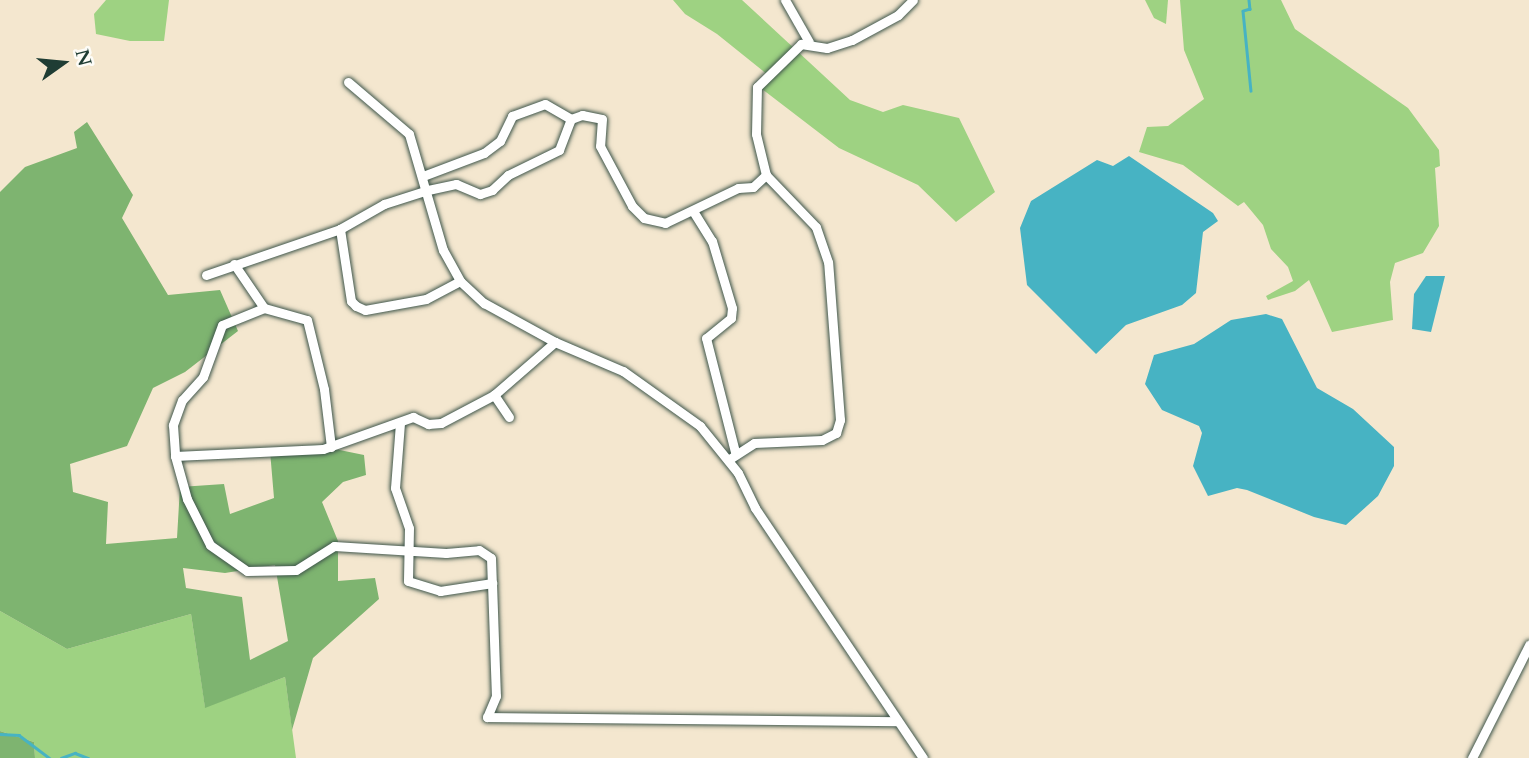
<!DOCTYPE html>
<style>
body{margin:0}
#map{position:relative;width:1529px;height:758px;overflow:hidden;background:#f4e7cf;font-family:Cardo,serif}
div>[style]{position:absolute}
.green>*{inset:0;background:#9ed282}
.forest>*{inset:0;background:#7eb470}
.water>*{inset:0;background:#47b3c3}
.stream>*{height:2.5px;margin:-1.25px;padding:0 1.25px;transform-origin:1.25px;border-radius:1.25px;background:#47b3c3}
.roads{filter:drop-shadow(0 0 2px #3f564b) drop-shadow(0 0 2px #3f564b)}
.minor>*{height:9px;margin:-4.5px;padding:0 4.5px;transform-origin:4.5px;border-radius:4.5px;background:#fff}
span{translate:-50% -50%;white-space:nowrap;text-align:center;line-height:1.15;-webkit-text-stroke:5px #fdfcf7;paint-order:stroke}
.north{position:absolute;left:28px;top:28px;width:70px;height:70px;-webkit-text-stroke:5px #fdfcf7;paint-order:stroke;rotate:75deg;font-size:19px;font-weight:700;line-height:28px;text-align:center;color:#1f3d34}
.north::after{content:'';display:block;margin:auto;width:24px;height:32px;background:#1f3d34;clip-path:polygon(50% 0,100% 100%,50% 72%,0 100%)}
</style>
<div id="map">
<div class="green">
<div style="clip-path:polygon(106px 0,169px 0,164px 41px,130px 41px,96px 34px,94px 14px)"></div>
<div style="clip-path:polygon(673px 0,742px 0,850px 100px,883px 112px,903px 105px,959px 118px,995px 192px,956px 222px,918px 185px,839px 148px,758px 86px,768px 75px,717px 34px,685px 14px)"></div>
<div style="clip-path:polygon(1145px 0,1168px 0,1166px 24px,1154px 18px)"></div>
<div style="clip-path:polygon(1180px 0,1281px 0,1295px 29px,1408px 108px,1439px 150px,1440px 166px,1435px 168px,1439px 226px,1423px 253px,1395px 263px,1390px 282px,1393px 320px,1332px 332px,1309px 280px,1295px 291px,1268px 300px,1266px 296px,1293px 281px,1288px 267px,1271px 249px,1263px 225px,1244px 202px,1238px 206px,1183px 165px,1139px 152px,1147px 127px,1168px 126px,1204px 99px,1184px 50px)"></div>
<div style="clip-path:polygon(0 611px,67px 649px,191px 614px,205px 707px,285px 677px,296px 758px,35px 758px,34px 742px,0 731px)"></div>
</div>
<div class="forest">
<div style="clip-path:polygon(evenodd,87px 122px,133px 195px,122px 218px,168px 295px,220px 290px,238px 331px,185px 372px,153px 388px,127px 446px,70px 464px,73px 492px,108px 502px,106px 544px,177px 538px,180px 487px,224px 484px,230px 514px,274px 498px,270px 451px,315px 445px,364px 455px,366px 475px,343px 482px,322px 502px,338px 541px,338px 581px,375px 578px,379px 599px,313px 658px,292px 730px,285px 677px,205px 708px,191px 614px,67px 649px,0 611px,0 192px,25px 167px,77px 148px,74px 132px,87px 122px,275px 565px,288px 641px,250px 660px,242px 597px,186px 588px,183px 568px,225px 573px,275px 565px)"></div>
<div style="clip-path:polygon(0 731px,34px 742px,35px 758px,0 758px)"></div>
</div>
<div class="water">
<div style="clip-path:polygon(1129px 156px,1213px 213px,1218px 221px,1203px 232px,1196px 293px,1182px 305px,1126px 325px,1096px 354px,1027px 285px,1020px 228px,1031px 201px,1097px 160px,1113px 166px)"></div>
<div style="clip-path:polygon(1426px 276px,1445px 276px,1431px 332px,1412px 329px,1414px 294px)"></div>
<div style="clip-path:polygon(1266px 314px,1282px 319px,1317px 388px,1353px 409px,1394px 447px,1394px 466px,1378px 496px,1346px 525px,1314px 517px,1247px 490px,1237px 488px,1208px 496px,1193px 466px,1202px 433px,1199px 426px,1162px 410px,1145px 384px,1154px 355px,1194px 344px,1231px 320px)"></div>
</div>
<div class="stream">
<div style="left:1249px;top:0;width:9px;rotate:84deg"></div>
<div style="left:1250px;top:9px;width:7px;rotate:164deg"></div>
<div style="left:1243px;top:11px;width:80px;rotate:84.3deg"></div>
<div style="left:0;top:734px;width:19px;rotate:3deg"></div>
<div style="left:19px;top:735px;width:38px;rotate:37deg"></div>
<div style="left:61px;top:758px;width:15px;rotate:-20deg"></div>
<div style="left:75px;top:753px;width:14px;rotate:21deg"></div>
</div>
<div class="roads">
<div class="minor">
<div style="left:785px;top:0;width:48px;rotate:60.3deg"></div>
<div style="left:348px;top:82px;width:80px;rotate:40.4deg"></div>
<div style="left:409px;top:134px;width:121px;rotate:73.7deg"></div>
<div style="left:443px;top:250px;width:35px;rotate:61deg"></div>
<div style="left:460px;top:281px;width:33px;rotate:43deg"></div>
<div style="left:484px;top:303px;width:81px;rotate:28.8deg"></div>
<div style="left:555px;top:342px;width:74px;rotate:23.1deg"></div>
<div style="left:623px;top:371px;width:95px;rotate:35.5deg"></div>
<div style="left:700px;top:426px;width:60px;rotate:51deg"></div>
<div style="left:738px;top:473px;width:39px;rotate:64deg"></div>
<div style="left:755px;top:508px;width:301px;rotate:56.1deg"></div>
<div style="left:423px;top:176px;width:65px;rotate:-20.7deg"></div>
<div style="left:484px;top:153px;width:20px;rotate:-37deg"></div>
<div style="left:500px;top:141px;width:28px;rotate:-64deg"></div>
<div style="left:512px;top:116px;width:35px;rotate:-20deg"></div>
<div style="left:545px;top:104px;width:30px;rotate:30deg"></div>
<div style="left:693px;top:211px;width:36px;rotate:58deg"></div>
<div style="left:712px;top:241px;width:70px;rotate:73.4deg"></div>
<div style="left:732px;top:308px;width:10px;rotate:96deg"></div>
<div style="left:731px;top:318px;width:32px;rotate:141deg"></div>
<div style="left:706px;top:338px;width:118px;rotate:75.7deg"></div>
<div style="left:234px;top:264px;width:53px;rotate:55.7deg"></div>
<div style="left:206px;top:275px;width:142px;rotate:-18.9deg"></div>
<div style="left:460px;top:281px;width:38px;rotate:152deg"></div>
<div style="left:426px;top:299px;width:62px;rotate:169.8deg"></div>
<div style="left:365px;top:310px;width:10px;rotate:-156deg"></div>
<div style="left:356px;top:306px;width:7px;rotate:-135deg"></div>
<div style="left:351px;top:301px;width:73px;rotate:-98.7deg"></div>
<div style="left:340px;top:229px;width:51px;rotate:-29.6deg"></div>
<div style="left:384px;top:204px;width:46px;rotate:-17.7deg"></div>
<div style="left:428px;top:190px;width:29px;rotate:-12deg"></div>
<div style="left:456px;top:184px;width:26px;rotate:23deg"></div>
<div style="left:480px;top:194px;width:13px;rotate:-18deg"></div>
<div style="left:492px;top:190px;width:22px;rotate:-43deg"></div>
<div style="left:508px;top:175px;width:57px;rotate:-26.1deg"></div>
<div style="left:559px;top:150px;width:33px;rotate:-69deg"></div>
<div style="left:571px;top:119px;width:12px;rotate:-20deg"></div>
<div style="left:582px;top:115px;width:20px;rotate:11deg"></div>
<div style="left:602px;top:119px;width:27px;rotate:94deg"></div>
<div style="left:600px;top:146px;width:68px;rotate:61.9deg"></div>
<div style="left:632px;top:206px;width:17px;rotate:45deg"></div>
<div style="left:644px;top:218px;width:22px;rotate:13deg"></div>
<div style="left:665px;top:223px;width:81px;rotate:-25.6deg"></div>
<div style="left:738px;top:188px;width:15px;rotate:-4deg"></div>
<div style="left:753px;top:187px;width:18px;rotate:-43deg"></div>
<div style="left:509px;top:417px;width:27px;rotate:-124deg"></div>
<div style="left:494px;top:395px;width:81px;rotate:-41deg"></div>
<div style="left:400px;top:423px;width:65px;rotate:94.4deg"></div>
<div style="left:395px;top:488px;width:42px;rotate:70.7deg"></div>
<div style="left:409px;top:528px;width:53px;rotate:91.1deg"></div>
<div style="left:408px;top:581px;width:34px;rotate:17deg"></div>
<div style="left:440px;top:591px;width:53px;rotate:-8.7deg"></div>
<div style="left:331px;top:447px;width:58px;rotate:-96.9deg"></div>
<div style="left:324px;top:389px;width:71px;rotate:-103.8deg"></div>
<div style="left:307px;top:320px;width:45px;rotate:-164.4deg"></div>
<div style="left:264px;top:308px;width:45px;rotate:158deg"></div>
<div style="left:222px;top:325px;width:55px;rotate:110.1deg"></div>
<div style="left:203px;top:377px;width:31px;rotate:132deg"></div>
<div style="left:182px;top:400px;width:27px;rotate:110deg"></div>
<div style="left:173px;top:425px;width:31px;rotate:86deg"></div>
<div style="left:175px;top:456px;width:45px;rotate:74.4deg"></div>
<div style="left:187px;top:499px;width:51px;rotate:63.4deg"></div>
<div style="left:210px;top:545px;width:45px;rotate:35.1deg"></div>
<div style="left:247px;top:571px;width:49px;rotate:-1.2deg"></div>
<div style="left:296px;top:570px;width:45px;rotate:-32.3deg"></div>
<div style="left:334px;top:546px;width:112px;rotate:3.6deg"></div>
<div style="left:446px;top:553px;width:33px;rotate:-5deg"></div>
<div style="left:479px;top:550px;width:14px;rotate:34deg"></div>
<div style="left:491px;top:558px;width:25px;rotate:88deg"></div>
<div style="left:492px;top:583px;width:113px;rotate:88deg"></div>
<div style="left:496px;top:696px;width:23px;rotate:113deg"></div>
<div style="left:487px;top:717px;width:409px;rotate:0.6deg"></div>
<div style="left:175px;top:456px;width:148px;rotate:-2.7deg"></div>
<div style="left:323px;top:449px;width:96px;rotate:-19.6deg"></div>
<div style="left:413px;top:417px;width:17px;rotate:25deg"></div>
<div style="left:428px;top:424px;width:13px;rotate:-4deg"></div>
<div style="left:441px;top:423px;width:60px;rotate:-27.8deg"></div>
<div style="left:728px;top:460px;width:31px;rotate:-33deg"></div>
<div style="left:754px;top:443px;width:68px;rotate:-2.5deg"></div>
<div style="left:822px;top:440px;width:16px;rotate:-27deg"></div>
<div style="left:836px;top:433px;width:14px;rotate:-73deg"></div>
<div style="left:840px;top:420px;width:158px;rotate:-94.3deg"></div>
<div style="left:828px;top:262px;width:37px;rotate:-109deg"></div>
<div style="left:816px;top:227px;width:72px;rotate:-133.9deg"></div>
<div style="left:766px;top:175px;width:42px;rotate:-103.7deg"></div>
<div style="left:756px;top:134px;width:47px;rotate:-88.8deg"></div>
<div style="left:757px;top:87px;width:62px;rotate:-44.3deg"></div>
<div style="left:801px;top:44px;width:26px;rotate:9deg"></div>
<div style="left:827px;top:48px;width:26px;rotate:-18deg"></div>
<div style="left:852px;top:40px;width:52px;rotate:-28.5deg"></div>
<div style="left:898px;top:15px;width:21px;rotate:-45deg"></div>
<div style="left:1472px;top:758px;width:127px;rotate:-63.2deg"></div>
</div>
</div>
<div class="north">N</div>
</div>
